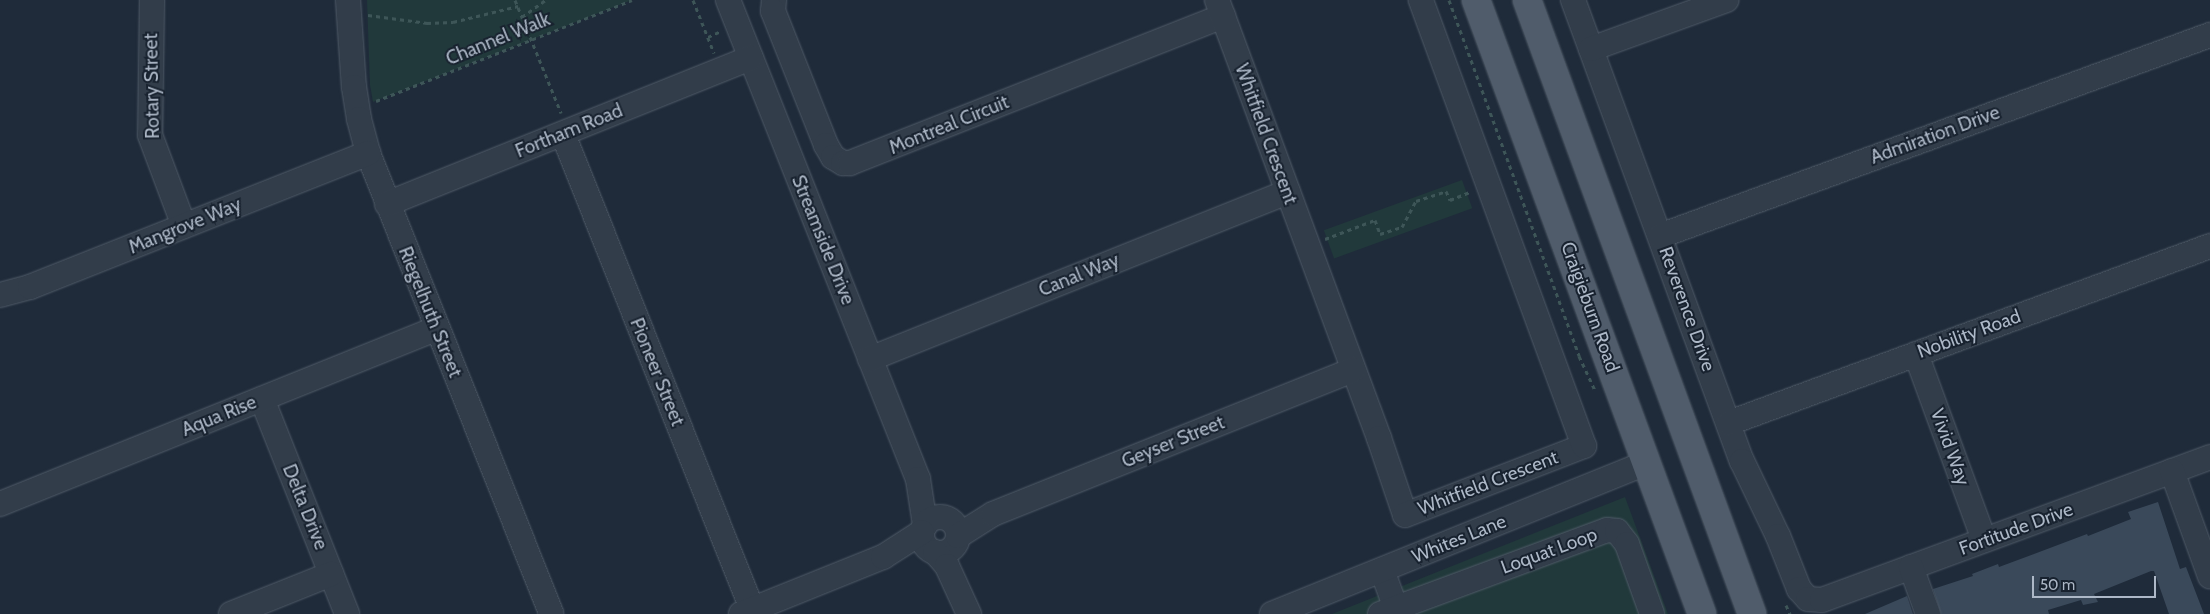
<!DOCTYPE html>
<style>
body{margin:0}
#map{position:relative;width:2210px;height:614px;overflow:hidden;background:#1f2b3a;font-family:Cabin,sans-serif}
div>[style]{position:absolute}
.green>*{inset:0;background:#21393b;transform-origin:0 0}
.building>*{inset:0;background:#3a495a}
.path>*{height:3px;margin-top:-1.5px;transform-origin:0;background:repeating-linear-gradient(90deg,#3e5658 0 4px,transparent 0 8px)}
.roads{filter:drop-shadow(0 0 1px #505b68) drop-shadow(0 0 1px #505b68)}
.minor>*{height:24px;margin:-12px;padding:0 12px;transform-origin:12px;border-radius:12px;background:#323d4a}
.minor>.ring{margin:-12px;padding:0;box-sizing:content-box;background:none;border:24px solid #323d4a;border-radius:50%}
.major>*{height:28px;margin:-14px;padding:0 14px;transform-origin:14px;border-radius:14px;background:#505c6b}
span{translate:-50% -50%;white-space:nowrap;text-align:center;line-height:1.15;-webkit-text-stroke:4px #18222f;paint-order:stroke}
.street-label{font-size:19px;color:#adb8c7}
.scale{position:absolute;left:2032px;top:576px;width:124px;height:22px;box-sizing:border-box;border:2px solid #adb8c7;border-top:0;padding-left:6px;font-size:15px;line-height:18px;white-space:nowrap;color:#adb8c7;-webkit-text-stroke:4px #18222f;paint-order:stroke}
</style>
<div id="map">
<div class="green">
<div style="clip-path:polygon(367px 0,632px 0,373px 102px,370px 85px)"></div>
<div style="left:1462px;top:180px;width:30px;height:147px;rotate:70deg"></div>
<div style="clip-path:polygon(1625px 497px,1668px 614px,1332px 614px)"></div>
</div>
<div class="building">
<div style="clip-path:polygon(2158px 502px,2180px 569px,2186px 567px,2204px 614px,2169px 614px,2154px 571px,2151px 571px,2094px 594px,2098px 602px,2083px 605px,2081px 600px,2048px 610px,2049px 614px,1941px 614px,1933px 589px,1973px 576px,1972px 574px,1998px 564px,1999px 567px,2087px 534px,2088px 536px,2131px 519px,2128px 512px)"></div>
<div style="clip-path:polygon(1907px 596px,1913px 614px,1865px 614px)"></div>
</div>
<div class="path">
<div style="left:515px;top:0;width:122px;rotate:67.8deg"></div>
<div style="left:693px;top:0;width:57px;rotate:68.4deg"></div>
<div style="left:1449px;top:0;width:379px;rotate:69.9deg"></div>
<div style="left:1579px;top:356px;width:38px;rotate:65deg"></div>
<div style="left:368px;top:15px;width:60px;rotate:7.7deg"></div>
<div style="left:427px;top:23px;width:26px;rotate:-2deg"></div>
<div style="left:453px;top:22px;width:67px;rotate:-13.8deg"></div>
<div style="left:522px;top:17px;width:29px;rotate:-36deg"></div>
<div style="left:708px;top:37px;width:14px;rotate:-25deg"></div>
<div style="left:376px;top:101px;width:275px;rotate:-21.5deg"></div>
<div style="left:1325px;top:239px;width:53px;rotate:-20.8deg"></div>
<div style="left:1375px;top:220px;width:15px;rotate:70deg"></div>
<div style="left:1380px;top:234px;width:23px;rotate:-18deg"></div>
<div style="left:1402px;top:227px;width:30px;rotate:-62deg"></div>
<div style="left:1416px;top:201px;width:32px;rotate:-18deg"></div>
<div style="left:1446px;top:191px;width:10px;rotate:66deg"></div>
<div style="left:1450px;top:200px;width:22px;rotate:-22deg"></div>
<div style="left:1786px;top:605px;width:10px;rotate:66deg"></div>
</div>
<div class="roads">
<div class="minor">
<div style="left:152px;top:0;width:135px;rotate:90.8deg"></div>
<div style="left:150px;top:135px;width:97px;rotate:69.5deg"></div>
<div style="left:348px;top:0;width:87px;rotate:86.1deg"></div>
<div style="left:354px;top:87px;width:32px;rotate:81deg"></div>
<div style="left:359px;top:119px;width:35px;rotate:75deg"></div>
<div style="left:368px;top:153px;width:496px;rotate:68.3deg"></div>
<div style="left:728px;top:0;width:515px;rotate:68.36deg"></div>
<div style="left:918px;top:479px;width:47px;rotate:81.3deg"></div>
<div style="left:774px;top:0;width:11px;rotate:95deg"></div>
<div style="left:773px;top:11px;width:144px;rotate:68.4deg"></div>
<div style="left:826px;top:145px;width:14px;rotate:60deg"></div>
<div style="left:833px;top:157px;width:12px;rotate:31deg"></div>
<div style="left:843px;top:163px;width:7px"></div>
<div style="left:850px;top:163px;width:401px;rotate:-21.5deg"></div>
<div style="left:1217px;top:0;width:467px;rotate:69.7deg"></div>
<div style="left:1379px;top:438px;width:81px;rotate:71.3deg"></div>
<div style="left:1405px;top:515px;width:192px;rotate:-21.1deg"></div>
<div style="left:1584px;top:446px;width:475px;rotate:-110.1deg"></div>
<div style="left:1573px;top:0;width:491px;rotate:69.9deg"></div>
<div style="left:1742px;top:461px;width:83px;rotate:64.4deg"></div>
<div style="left:1778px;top:536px;width:57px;rotate:68.4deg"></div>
<div style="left:1799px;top:589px;width:13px;rotate:48deg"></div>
<div style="left:1808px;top:599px;width:14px;rotate:4deg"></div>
<div style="left:1822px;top:600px;width:414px;rotate:-20.2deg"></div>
<div style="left:1591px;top:49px;width:144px;rotate:-19.9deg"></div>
<div style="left:563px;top:134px;width:511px;rotate:68.3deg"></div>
<div style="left:387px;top:204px;width:392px;rotate:-21.9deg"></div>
<div style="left:1660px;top:236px;width:586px;rotate:-20.08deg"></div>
<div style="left:0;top:295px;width:31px;rotate:-15deg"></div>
<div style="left:30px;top:287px;width:364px;rotate:-21.6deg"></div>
<div style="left:1916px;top:354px;width:198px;rotate:69.9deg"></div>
<div style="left:870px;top:359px;width:450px;rotate:-21.8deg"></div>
<div style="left:262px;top:399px;width:231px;rotate:68.4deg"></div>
<div style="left:1729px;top:423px;width:513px;rotate:-20.2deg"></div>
<div style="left:2172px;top:471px;width:112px;rotate:70.1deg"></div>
<div style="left:0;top:504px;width:471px;rotate:-21.9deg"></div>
<div class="ring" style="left:922px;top:517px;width:12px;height:12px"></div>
<div style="left:958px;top:536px;width:41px;rotate:-32.2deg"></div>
<div style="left:993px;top:514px;width:388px;rotate:-21.8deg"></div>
<div style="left:935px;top:552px;width:18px;rotate:49deg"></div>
<div style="left:947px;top:566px;width:53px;rotate:65.4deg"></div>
<div style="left:1911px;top:567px;width:50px;rotate:70.1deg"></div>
<div style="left:1382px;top:570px;width:47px;rotate:70deg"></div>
<div style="left:231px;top:614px;width:108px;rotate:-21.8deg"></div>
<div style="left:741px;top:614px;width:153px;rotate:-21.9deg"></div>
<div style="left:883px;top:557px;width:46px;rotate:-32.7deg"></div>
<div style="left:1272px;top:614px;width:403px;rotate:-22deg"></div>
<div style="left:1380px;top:614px;width:242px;rotate:-20.3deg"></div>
<div style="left:1607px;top:530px;width:10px;rotate:6deg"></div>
<div style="left:1617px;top:531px;width:16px;rotate:52deg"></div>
<div style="left:1627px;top:544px;width:74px;rotate:70.3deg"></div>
</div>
<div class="major">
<div style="left:1476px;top:0;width:654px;rotate:69.79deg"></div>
<div style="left:1527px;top:0;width:654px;rotate:69.87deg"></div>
</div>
</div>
<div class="street-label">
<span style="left:498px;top:39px;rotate:-22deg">Channel Walk</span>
<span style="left:152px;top:86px;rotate:-91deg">Rotary Street</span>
<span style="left:949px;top:125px;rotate:-22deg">Montreal Circuit</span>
<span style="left:569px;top:131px;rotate:-22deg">Fortham Road</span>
<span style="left:1266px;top:134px;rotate:70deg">Whitfield Crescent</span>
<span style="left:1935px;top:135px;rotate:-20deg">Admiration Drive</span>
<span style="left:185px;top:226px;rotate:-22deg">Mangrove Way</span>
<span style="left:823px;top:240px;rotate:68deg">Streamside Drive</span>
<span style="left:1079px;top:275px;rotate:-22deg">Canal Way</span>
<span style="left:1590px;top:307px;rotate:70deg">Craigieburn Road</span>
<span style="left:1687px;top:309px;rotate:70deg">Reverence Drive</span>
<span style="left:430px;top:312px;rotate:68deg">Riegelhuth Street</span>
<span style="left:1969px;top:334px;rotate:-20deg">Nobility Road</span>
<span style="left:657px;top:372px;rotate:68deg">Pioneer Street</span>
<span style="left:219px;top:416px;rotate:-22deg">Aqua Rise</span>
<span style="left:1173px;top:442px;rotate:-22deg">Geyser Street</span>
<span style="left:1950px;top:447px;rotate:70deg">Vivid Way</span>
<span style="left:1488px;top:483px;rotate:-21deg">Whitfield Crescent</span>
<span style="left:305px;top:507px;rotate:68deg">Delta Drive</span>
<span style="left:2016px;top:529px;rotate:-20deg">Fortitude Drive</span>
<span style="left:1459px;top:539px;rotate:-22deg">Whites Lane</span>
<span style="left:1549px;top:551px;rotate:-20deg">Loquat Loop</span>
</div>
<div class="scale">50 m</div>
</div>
